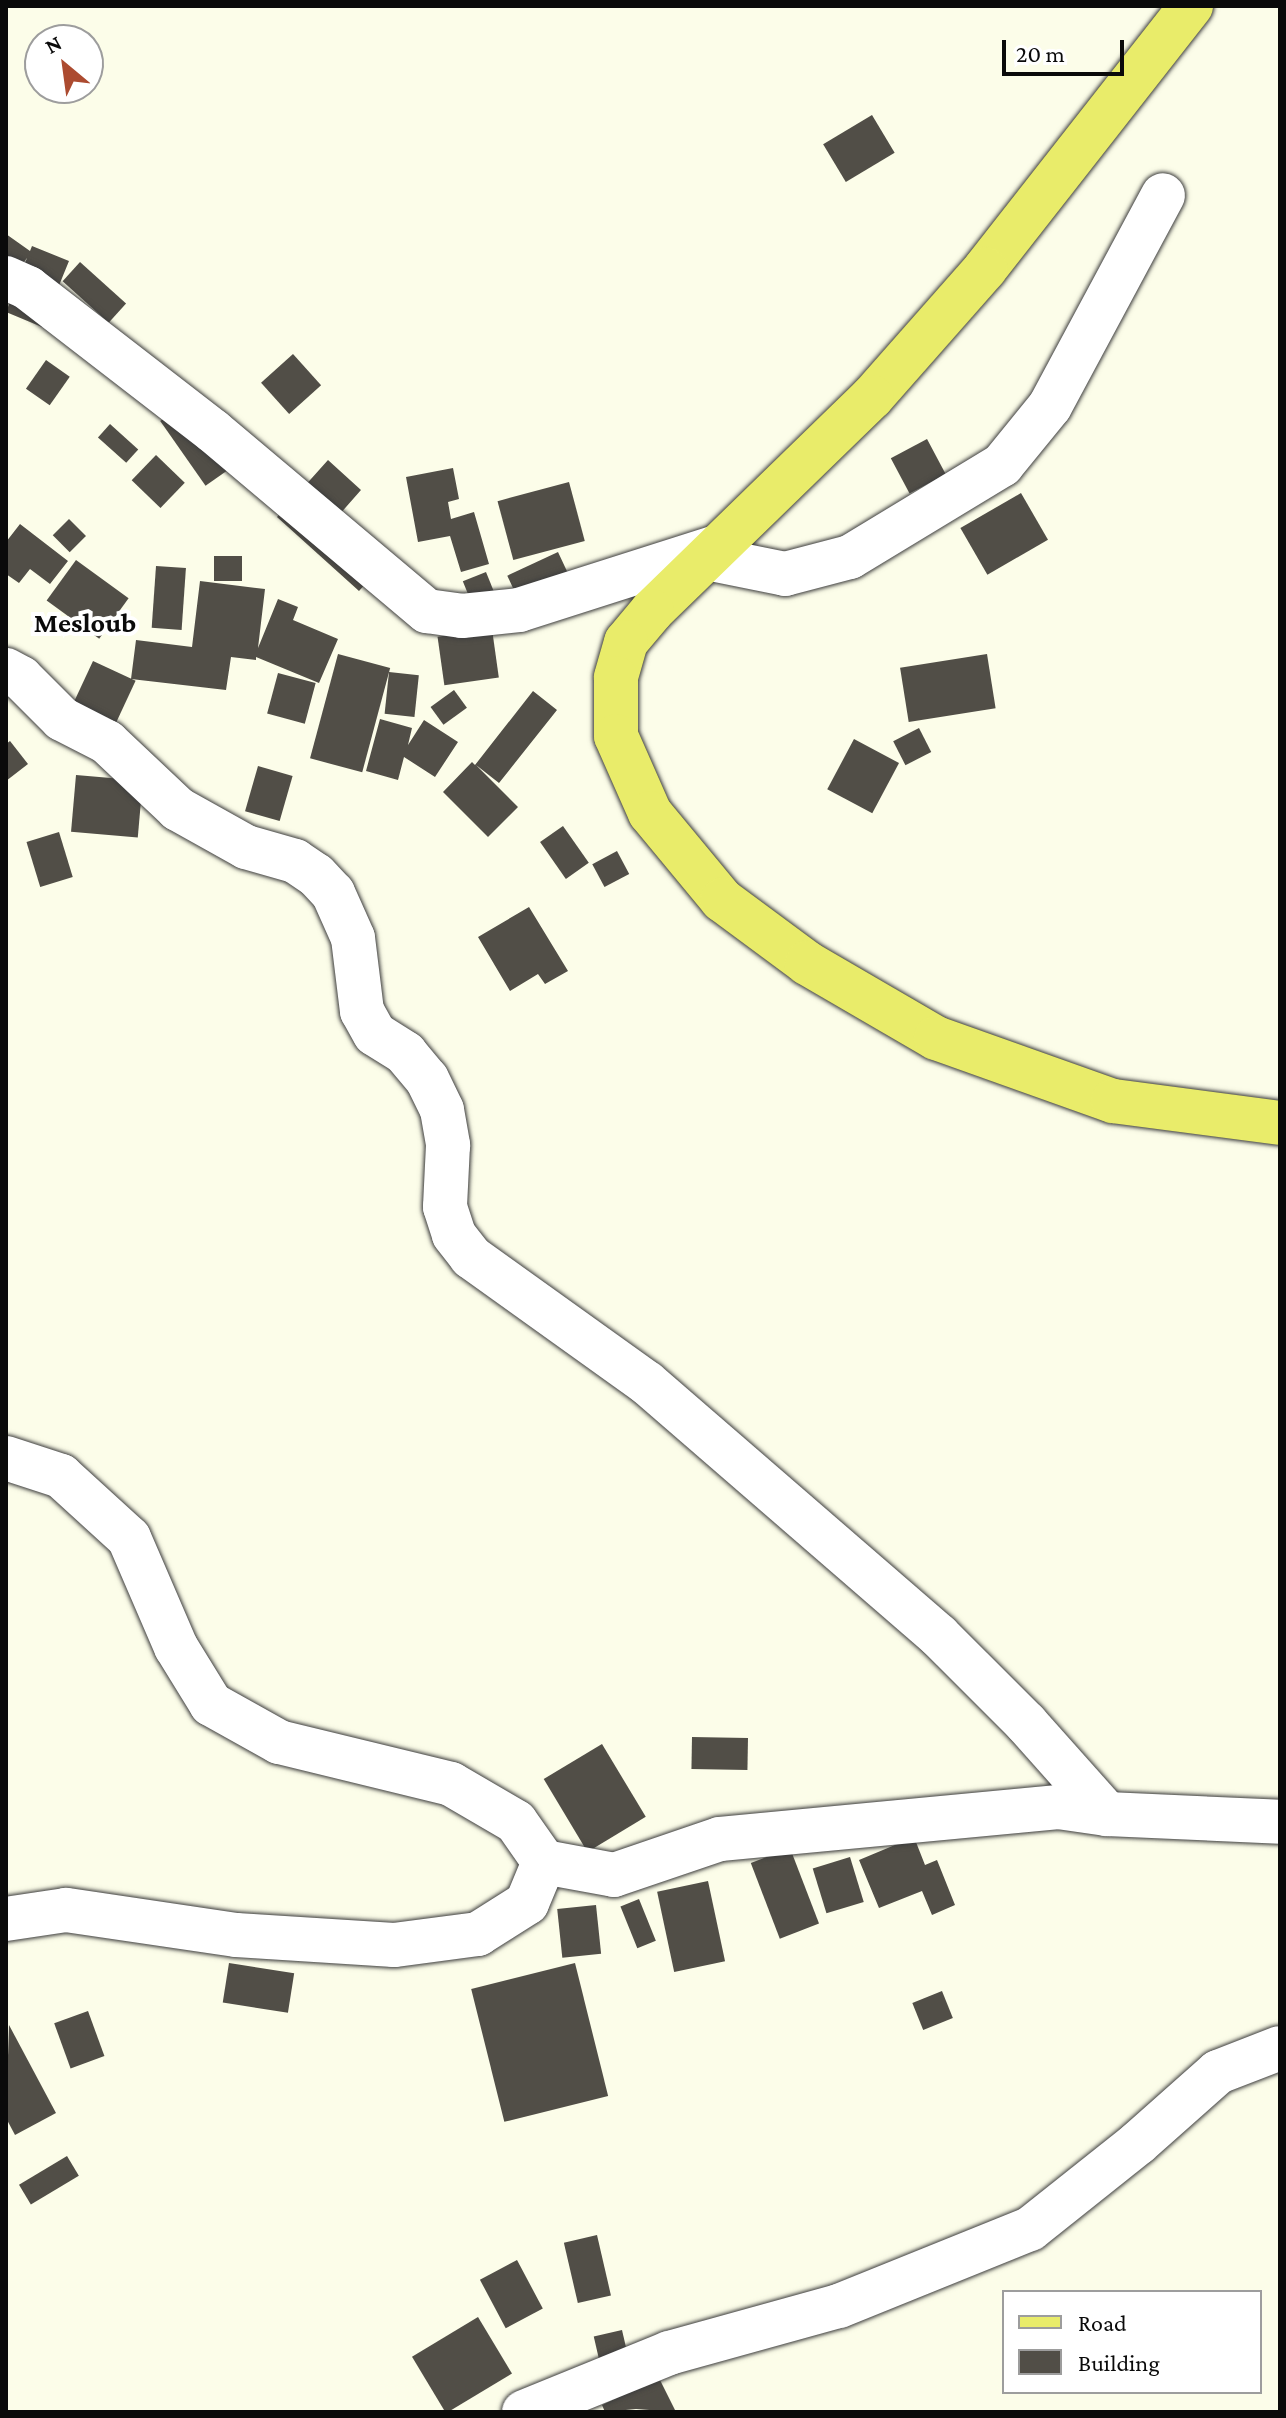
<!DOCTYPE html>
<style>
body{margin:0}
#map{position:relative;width:1286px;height:2418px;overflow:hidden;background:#fcfde9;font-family:"Crimson Pro",serif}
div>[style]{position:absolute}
.building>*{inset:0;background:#514e47;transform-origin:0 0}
.roads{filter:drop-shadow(0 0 2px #3d3d3d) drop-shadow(0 0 2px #3d3d3d)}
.minor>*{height:44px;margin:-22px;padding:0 22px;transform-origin:22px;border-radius:22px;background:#fff}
.major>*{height:44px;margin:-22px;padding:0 22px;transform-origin:22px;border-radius:22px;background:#e9ec6a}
span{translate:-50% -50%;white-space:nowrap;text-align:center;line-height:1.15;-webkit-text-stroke:8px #fff;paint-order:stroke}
.quarter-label{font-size:28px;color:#0a0a0a;font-weight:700}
.frame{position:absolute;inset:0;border:8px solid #0a0a0a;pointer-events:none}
.legend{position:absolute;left:1002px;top:2290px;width:260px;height:104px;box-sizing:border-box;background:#fff;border:2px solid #9d9d9d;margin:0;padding:10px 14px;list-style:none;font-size:24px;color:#0a0a0a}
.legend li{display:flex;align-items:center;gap:16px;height:40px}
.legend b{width:40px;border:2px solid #9d9d9d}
.north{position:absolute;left:24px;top:24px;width:80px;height:80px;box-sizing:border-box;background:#fff;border:2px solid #9d9d9d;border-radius:50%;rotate:331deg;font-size:22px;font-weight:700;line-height:32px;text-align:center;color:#0a0a0a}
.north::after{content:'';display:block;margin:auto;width:28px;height:36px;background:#ac4b30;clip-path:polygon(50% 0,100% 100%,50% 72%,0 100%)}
.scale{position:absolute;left:1002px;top:40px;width:122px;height:36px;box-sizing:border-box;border:4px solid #0a0a0a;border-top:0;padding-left:10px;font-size:24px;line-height:28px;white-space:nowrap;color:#0a0a0a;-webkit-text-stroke:6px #fff;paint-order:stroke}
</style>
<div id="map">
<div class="building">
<div style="left:872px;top:115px;width:44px;height:57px;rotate:59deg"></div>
<div style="clip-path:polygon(6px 234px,30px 251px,32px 246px,69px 261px,42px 327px,6px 312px,27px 258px,6px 285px)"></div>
<div style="left:80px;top:262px;width:62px;height:26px;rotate:42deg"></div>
<div style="left:293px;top:354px;width:42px;height:43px;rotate:48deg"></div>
<div style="left:46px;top:360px;width:29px;height:35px;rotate:35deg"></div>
<div style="left:193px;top:398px;width:79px;height:40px;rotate:55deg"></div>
<div style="left:110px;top:424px;width:38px;height:18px;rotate:42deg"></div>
<div style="left:927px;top:439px;width:40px;height:41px;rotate:62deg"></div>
<div style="left:156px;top:455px;width:40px;height:35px;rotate:44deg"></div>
<div style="clip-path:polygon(328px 460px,361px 490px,339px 515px,388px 559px,359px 591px,277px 517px)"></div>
<div style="clip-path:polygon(453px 468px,459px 499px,448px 502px,451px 519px,474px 512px,489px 564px,461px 572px,450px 536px,418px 542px,406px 477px)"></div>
<div style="left:569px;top:482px;width:61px;height:74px;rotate:75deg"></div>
<div style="left:1021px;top:493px;width:54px;height:70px;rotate:60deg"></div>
<div style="left:69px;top:519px;width:24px;height:23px;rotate:45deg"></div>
<div style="clip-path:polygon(20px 524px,68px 561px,50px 584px,30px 569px,19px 583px,6px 574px,6px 542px)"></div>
<div style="left:558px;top:552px;width:47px;height:56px;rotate:65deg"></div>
<div style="left:214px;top:556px;width:28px;height:25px"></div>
<div style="left:76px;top:560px;width:65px;height:50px;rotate:36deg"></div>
<div style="left:156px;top:566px;width:30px;height:62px;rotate:4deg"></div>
<div style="left:486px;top:572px;width:38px;height:25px;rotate:68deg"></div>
<div style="clip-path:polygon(200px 581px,265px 589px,258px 648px,278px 599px,298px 607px,293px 620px,338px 639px,319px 683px,256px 657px,256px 660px,231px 657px,226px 690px,131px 679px,136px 640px,192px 647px)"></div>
<div style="left:492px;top:629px;width:49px;height:55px;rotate:82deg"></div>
<div style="left:338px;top:654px;width:54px;height:108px;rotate:15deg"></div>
<div style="left:987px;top:654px;width:55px;height:88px;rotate:81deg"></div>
<div style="left:93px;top:661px;width:47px;height:52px;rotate:25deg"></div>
<div style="left:389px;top:672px;width:30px;height:42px;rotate:6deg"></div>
<div style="left:278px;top:673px;width:39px;height:42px;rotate:15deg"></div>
<div style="left:454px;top:690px;width:22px;height:29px;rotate:54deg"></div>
<div style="clip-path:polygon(533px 691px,557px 710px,499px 783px,476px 765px,518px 807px,488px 837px,443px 792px,472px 762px,475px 765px)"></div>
<div style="clip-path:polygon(380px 719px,412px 728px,408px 745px,424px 720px,458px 742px,435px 777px,404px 757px,398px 780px,366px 771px)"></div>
<div style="left:919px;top:728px;width:27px;height:29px;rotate:63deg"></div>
<div style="left:854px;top:739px;width:51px;height:57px;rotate:28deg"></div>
<div style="clip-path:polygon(10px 741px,28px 764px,6px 781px,6px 744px)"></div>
<div style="left:258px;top:766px;width:36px;height:47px;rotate:16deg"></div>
<div style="left:76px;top:775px;width:67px;height:57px;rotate:5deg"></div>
<div style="left:563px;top:826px;width:45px;height:28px;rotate:55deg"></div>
<div style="left:59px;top:832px;width:47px;height:34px;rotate:73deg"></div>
<div style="left:617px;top:851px;width:26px;height:28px;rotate:62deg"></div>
<div style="clip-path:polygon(529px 907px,568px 971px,545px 984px,538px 974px,510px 991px,478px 937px)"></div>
<div style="left:692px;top:1737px;width:56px;height:32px;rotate:1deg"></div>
<div style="left:602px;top:1744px;width:85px;height:68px;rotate:59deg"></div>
<div style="clip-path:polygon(914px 1837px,925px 1865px,937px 1860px,955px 1905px,932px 1915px,922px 1891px,879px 1908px,859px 1860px)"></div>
<div style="left:790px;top:1848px;width:81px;height:42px;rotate:69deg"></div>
<div style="left:850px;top:1857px;width:47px;height:39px;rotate:73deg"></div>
<div style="left:708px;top:1881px;width:82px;height:52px;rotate:78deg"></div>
<div style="left:639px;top:1899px;width:45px;height:20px;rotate:68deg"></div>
<div style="left:596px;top:1905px;width:49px;height:39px;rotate:84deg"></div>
<div style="left:229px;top:1963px;width:66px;height:40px;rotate:9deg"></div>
<div style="left:575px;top:1963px;width:137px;height:107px;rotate:76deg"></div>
<div style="left:942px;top:1991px;width:29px;height:32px;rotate:68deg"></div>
<div style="left:88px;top:2011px;width:48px;height:36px;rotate:70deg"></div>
<div style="clip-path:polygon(9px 2025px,56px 2113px,15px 2135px,6px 2118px)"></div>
<div style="left:67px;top:2156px;width:23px;height:56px;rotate:59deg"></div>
<div style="left:597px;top:2235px;width:62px;height:34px;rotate:77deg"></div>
<div style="left:517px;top:2260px;width:55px;height:42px;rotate:62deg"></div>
<div style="left:478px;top:2317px;width:66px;height:77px;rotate:59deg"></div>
<div style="left:622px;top:2330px;width:27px;height:29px;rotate:77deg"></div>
<div style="clip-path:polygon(659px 2378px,676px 2412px,636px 2409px,605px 2412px,602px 2405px)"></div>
</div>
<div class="roads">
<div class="minor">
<div style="left:6px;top:278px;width:24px;rotate:24deg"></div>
<div style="left:28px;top:288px;width:234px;rotate:37.7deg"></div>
<div style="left:213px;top:431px;width:280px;rotate:40.1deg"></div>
<div style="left:427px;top:611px;width:35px;rotate:8deg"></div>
<div style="left:462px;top:616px;width:57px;rotate:-6deg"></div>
<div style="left:519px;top:610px;width:210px;rotate:-17.7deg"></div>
<div style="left:706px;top:558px;width:81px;rotate:11.4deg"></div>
<div style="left:785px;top:574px;width:67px;rotate:-14.7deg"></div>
<div style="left:850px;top:557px;width:178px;rotate:-31.2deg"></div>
<div style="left:1002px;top:465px;width:76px;rotate:-50.9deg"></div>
<div style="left:1050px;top:406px;width:239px;rotate:-61.8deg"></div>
<div style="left:6px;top:670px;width:17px;rotate:28deg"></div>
<div style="left:21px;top:678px;width:58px;rotate:45deg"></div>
<div style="left:62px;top:719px;width:51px;rotate:27.1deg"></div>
<div style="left:107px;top:742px;width:98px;rotate:43.3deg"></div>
<div style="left:178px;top:809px;width:78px;rotate:29.2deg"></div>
<div style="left:246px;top:847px;width:51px;rotate:15.9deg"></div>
<div style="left:295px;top:861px;width:25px;rotate:34deg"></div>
<div style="left:316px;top:875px;width:25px;rotate:47deg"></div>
<div style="left:333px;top:893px;width:49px;rotate:66deg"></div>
<div style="left:353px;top:938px;width:74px;rotate:83deg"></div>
<div style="left:362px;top:1011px;width:26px;rotate:61deg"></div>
<div style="left:375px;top:1034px;width:36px;rotate:32deg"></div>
<div style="left:405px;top:1053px;width:34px;rotate:50deg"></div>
<div style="left:427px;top:1079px;width:34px;rotate:64deg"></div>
<div style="left:442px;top:1110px;width:36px;rotate:80deg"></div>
<div style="left:448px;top:1145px;width:62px;rotate:92.8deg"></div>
<div style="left:445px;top:1207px;width:29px;rotate:72deg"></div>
<div style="left:454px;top:1235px;width:28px;rotate:52deg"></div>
<div style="left:471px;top:1257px;width:216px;rotate:35.6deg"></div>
<div style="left:647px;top:1383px;width:386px;rotate:40.9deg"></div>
<div style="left:939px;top:1636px;width:123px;rotate:45deg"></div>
<div style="left:1026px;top:1723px;width:122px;rotate:48.3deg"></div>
<div style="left:6px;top:1458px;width:58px;rotate:18.1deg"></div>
<div style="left:61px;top:1476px;width:92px;rotate:42.4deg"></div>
<div style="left:129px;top:1538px;width:119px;rotate:66.7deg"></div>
<div style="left:176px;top:1647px;width:67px;rotate:58.4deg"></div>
<div style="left:211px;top:1704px;width:78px;rotate:29.2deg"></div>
<div style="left:279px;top:1742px;width:177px;rotate:13.7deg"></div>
<div style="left:451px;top:1784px;width:75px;rotate:30.3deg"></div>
<div style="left:516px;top:1822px;width:49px;rotate:55deg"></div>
<div style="left:544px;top:1862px;width:44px;rotate:112.5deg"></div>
<div style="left:527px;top:1903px;width:58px;rotate:147.7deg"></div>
<div style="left:478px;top:1934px;width:85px;rotate:172.5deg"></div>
<div style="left:394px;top:1945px;width:158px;rotate:-176.4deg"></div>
<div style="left:236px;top:1935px;width:172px;rotate:-171.6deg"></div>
<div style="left:66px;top:1910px;width:61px;rotate:171.5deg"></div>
<div style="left:544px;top:1862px;width:71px;rotate:10.5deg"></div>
<div style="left:614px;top:1875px;width:112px;rotate:-18.8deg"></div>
<div style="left:720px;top:1839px;width:340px;rotate:-5.4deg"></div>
<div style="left:1058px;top:1807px;width:49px;rotate:8.1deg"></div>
<div style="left:1107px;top:1814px;width:173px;rotate:2.6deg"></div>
<div style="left:524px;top:2412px;width:157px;rotate:-22.1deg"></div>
<div style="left:669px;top:2353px;width:176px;rotate:-15.5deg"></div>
<div style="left:839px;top:2306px;width:206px;rotate:-22deg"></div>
<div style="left:1030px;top:2229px;width:138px;rotate:-38.5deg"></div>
<div style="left:1138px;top:2143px;width:107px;rotate:-41.6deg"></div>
<div style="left:1218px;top:2072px;width:66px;rotate:-21.2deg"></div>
</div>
<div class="major">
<div style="left:1191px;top:6px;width:334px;rotate:128.1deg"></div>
<div style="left:985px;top:269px;width:171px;rotate:131.4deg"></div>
<div style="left:872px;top:397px;width:307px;rotate:135.8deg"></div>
<div style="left:652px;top:611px;width:40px;rotate:130deg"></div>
<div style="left:626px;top:642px;width:37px;rotate:106deg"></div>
<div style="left:616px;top:678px;width:58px;rotate:90deg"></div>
<div style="left:616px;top:736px;width:84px;rotate:66.2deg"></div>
<div style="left:650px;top:813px;width:113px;rotate:50.4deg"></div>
<div style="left:722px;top:900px;width:106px;rotate:36.5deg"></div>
<div style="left:807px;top:963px;width:149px;rotate:30.2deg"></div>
<div style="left:936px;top:1038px;width:188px;rotate:19.6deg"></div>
<div style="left:1113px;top:1101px;width:168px;rotate:7.5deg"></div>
</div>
</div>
<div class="quarter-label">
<span style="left:85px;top:623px">Mesloub</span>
</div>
<div class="frame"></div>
<ul class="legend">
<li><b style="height:10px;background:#e9ec6a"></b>Road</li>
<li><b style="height:22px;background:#514e47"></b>Building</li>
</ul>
<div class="north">N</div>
<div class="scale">20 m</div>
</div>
